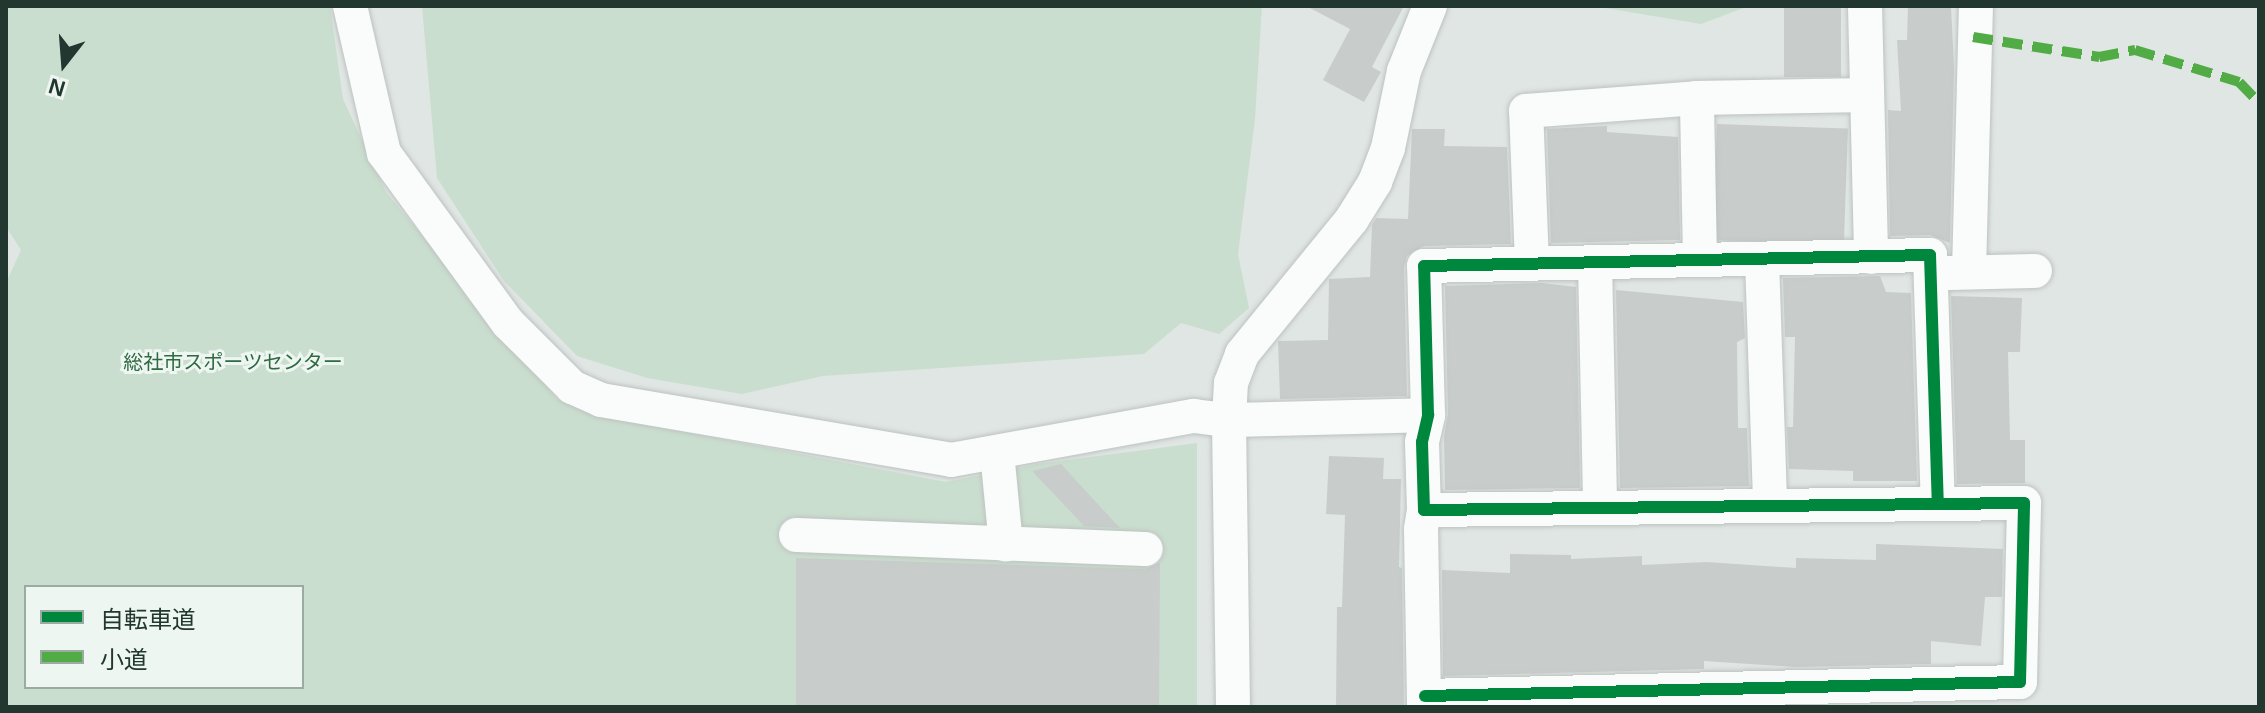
<!DOCTYPE html>
<meta charset="utf-8">
<style>
body{margin:0}
#map{position:relative;width:2265px;height:713px;overflow:hidden;background:#e0e6e3;font-family:Helvetica,"Noto Sans JP",sans-serif}
div>[style]{position:absolute}
.green>*{inset:0;background:#cadecf}
.building>*{inset:0;background:#c8cdcb;transform-origin:0 0}
.roads{filter:drop-shadow(0 0 2px #bdc3c0) drop-shadow(0 0 2px #bdc3c0)}
.minor>*{height:34px;margin:-17px;padding:0 17px;transform-origin:17px;border-radius:17px;background:#fafbfb}
.quiet>*{height:10px;margin-top:-5px;transform-origin:0;background:repeating-linear-gradient(90deg,#52ac45 0 20px,transparent 0 30px)}
.cycleway>*{height:12px;margin:-6px;padding:0 6px;transform-origin:6px;border-radius:6px;background:#00873e}
span{translate:-50% -50%;white-space:nowrap;text-align:center;line-height:1.15;-webkit-text-stroke:6px #eef6f1;paint-order:stroke}
.park-label{font-size:20px;color:#2f6a42}
.frame{position:absolute;inset:0;border:8px solid #213730;pointer-events:none}
.legend{position:absolute;left:24px;top:585px;width:280px;height:104px;box-sizing:border-box;background:#eef6f1;border:2px solid #9caaa4;margin:0;padding:10px 14px;list-style:none;font-size:24px;color:#213730}
.legend li{display:flex;align-items:center;gap:16px;height:40px}
.legend b{width:40px;border:2px solid #9caaa4}
.north{position:absolute;left:24px;top:24px;width:80px;height:80px;-webkit-text-stroke:6px #eef6f1;paint-order:stroke;rotate:197deg;font-size:22px;font-weight:700;line-height:32px;text-align:center;color:#213730}
.north::after{content:'';display:block;margin:auto;width:28px;height:36px;background:#213730;clip-path:polygon(50% 0,100% 100%,50% 72%,0 100%)}
</style>
<div id="map">
<div class="green">
<div style="clip-path:polygon(evenodd,6px 6px,330px 6px,343px 99px,386px 192px,557px 399px,591px 414px,946px 482px,1037px 464px,1197px 443px,1197px 707px,6px 707px,6px 283px,21px 250px,6px 227px,6px 6px,26px 587px,302px 587px,302px 687px,26px 687px,26px 587px)"></div>
<div style="clip-path:polygon(422px 6px,1262px 6px,1255px 119px,1238px 254px,1249px 308px,1219px 334px,1181px 323px,1144px 354px,823px 376px,742px 394px,647px 378px,577px 356px,504px 281px,437px 178px)"></div>
<div style="clip-path:polygon(1593px 6px,1749px 6px,1701px 24px)"></div>
</div>
<div class="building">
<div style="clip-path:polygon(1306px 6px,1404px 6px,1372px 67px,1381px 72px,1364px 102px,1323px 80px,1350px 29px)"></div>
<div style="left:1784px;top:6px;width:57px;height:71px"></div>
<div style="clip-path:polygon(1908px 6px,1951px 6px,1954px 67px,1950px 243px,1930px 235px,1890px 236px,1888px 110px,1901px 111px,1897px 40px,1907px 40px)"></div>
<div style="left:1717px;top:124px;width:131px;height:116px;rotate:2deg"></div>
<div style="clip-path:polygon(1607px 126px,1607px 132px,1678px 137px,1680px 240px,1551px 243px,1547px 129px)"></div>
<div style="clip-path:polygon(1412px 129px,1445px 129px,1444px 146px,1507px 147px,1511px 244px,1424px 246px,1407px 256px,1404px 267px,1407px 396px,1280px 399px,1278px 341px,1328px 340px,1329px 279px,1370px 277px,1372px 225px,1376px 218px,1408px 219px)"></div>
<div style="clip-path:polygon(1880px 276px,1886px 292px,1911px 293px,1917px 481px,1853px 481px,1853px 471px,1789px 469px,1787px 427px,1793px 427px,1795px 337px,1785px 337px,1783px 278px)"></div>
<div style="clip-path:polygon(1542px 283px,1576px 287px,1580px 488px,1445px 490px,1444px 436px,1448px 414px,1445px 286px)"></div>
<div style="clip-path:polygon(1616px 290px,1743px 302px,1745px 338px,1737px 342px,1738px 428px,1747px 428px,1749px 486px,1620px 488px)"></div>
<div style="clip-path:polygon(1951px 296px,2022px 298px,2020px 352px,2008px 352px,2010px 440px,2025px 440px,2025px 483px,1957px 484px)"></div>
<div style="clip-path:polygon(1329px 456px,1384px 458px,1383px 479px,1401px 479px,1399px 567px,1402px 568px,1404px 707px,1336px 707px,1337px 607px,1342px 607px,1345px 515px,1326px 514px)"></div>
<div style="clip-path:polygon(1061px 464px,1120px 528px,1084px 526px,1032px 471px)"></div>
<div style="clip-path:polygon(1876px 544px,2003px 549px,2002px 597px,1985px 597px,1981px 646px,1931px 641px,1931px 664px,1796px 667px,1704px 661px,1704px 669px,1443px 676px,1442px 570px,1510px 573px,1510px 554px,1571px 555px,1571px 559px,1642px 556px,1642px 565px,1707px 562px,1796px 568px,1796px 558px,1876px 560px)"></div>
<div style="clip-path:polygon(796px 558px,1145px 569px,1160px 563px,1159px 707px,796px 707px)"></div>
</div>
<div class="roads">
<div class="minor">
<div style="left:350px;top:6px;width:151px;rotate:77deg"></div>
<div style="left:384px;top:153px;width:210px;rotate:53.9deg"></div>
<div style="left:508px;top:323px;width:91px;rotate:45deg"></div>
<div style="left:572px;top:387px;width:32px;rotate:24deg"></div>
<div style="left:601px;top:400px;width:355px;rotate:9.7deg"></div>
<div style="left:951px;top:460px;width:247px;rotate:-10.3deg"></div>
<div style="left:1194px;top:416px;width:35px;rotate:7deg"></div>
<div style="left:1229px;top:420px;width:37px;rotate:-87deg"></div>
<div style="left:1231px;top:383px;width:31px;rotate:-69deg"></div>
<div style="left:1242px;top:354px;width:174px;rotate:-50.8deg"></div>
<div style="left:1352px;top:219px;width:44px;rotate:-58.1deg"></div>
<div style="left:1375px;top:182px;width:36px;rotate:-69deg"></div>
<div style="left:1388px;top:148px;width:79px;rotate:-78.3deg"></div>
<div style="left:1404px;top:71px;width:70px;rotate:-68.2deg"></div>
<div style="left:1865px;top:6px;width:251px;rotate:88.6deg"></div>
<div style="left:1762px;top:259px;width:247px;rotate:88.1deg"></div>
<div style="left:1700px;top:260px;width:162px;rotate:-91.1deg"></div>
<div style="left:1697px;top:98px;width:170px;rotate:-1deg"></div>
<div style="left:1595px;top:262px;width:245px;rotate:88.8deg"></div>
<div style="left:1532px;top:264px;width:153px;rotate:-92.2deg"></div>
<div style="left:1526px;top:111px;width:171px;rotate:-4.3deg"></div>
<div style="left:1969px;top:272px;width:266px;rotate:-88.5deg"></div>
<div style="left:1947px;top:273px;width:88px;rotate:-1.3deg"></div>
<div style="left:997px;top:452px;width:93px;rotate:84.5deg"></div>
<div style="left:1424px;top:510px;width:19px;rotate:99deg"></div>
<div style="left:1421px;top:529px;width:178px;rotate:89deg"></div>
<div style="left:796px;top:535px;width:350px;rotate:2.3deg"></div>
<div style="left:1425px;top:696px;width:595px;rotate:-1.35deg"></div>
<div style="left:2020px;top:682px;width:179px;rotate:-88.7deg"></div>
<div style="left:2024px;top:503px;width:600px;rotate:179.33deg"></div>
<div style="left:1424px;top:510px;width:68px;rotate:-91.7deg"></div>
<div style="left:1422px;top:442px;width:28px;rotate:-77deg"></div>
<div style="left:1428px;top:415px;width:149px;rotate:-91.5deg"></div>
<div style="left:1424px;top:266px;width:506px;rotate:-1.25deg"></div>
<div style="left:1930px;top:255px;width:249px;rotate:88.2deg"></div>
<div style="left:1233px;top:707px;width:287px;rotate:-90.8deg"></div>
<div style="left:1229px;top:420px;width:199px;rotate:-1.4deg"></div>
</div>
</div>
<div class="quiet">
<div style="left:1973px;top:37px;width:128px;rotate:9deg"></div>
<div style="left:2099px;top:57px;width:37px;rotate:-11deg"></div>
<div style="left:2135px;top:50px;width:109px;rotate:17.1deg"></div>
<div style="left:2239px;top:82px;width:29px;rotate:46deg"></div>
</div>
<div class="cycleway">
<div style="left:1425px;top:696px;width:595px;rotate:-1.35deg"></div>
<div style="left:2020px;top:682px;width:179px;rotate:-88.7deg"></div>
<div style="left:2024px;top:503px;width:600px;rotate:179.33deg"></div>
<div style="left:1424px;top:510px;width:68px;rotate:-91.7deg"></div>
<div style="left:1422px;top:442px;width:28px;rotate:-77deg"></div>
<div style="left:1428px;top:415px;width:149px;rotate:-91.5deg"></div>
<div style="left:1424px;top:266px;width:506px;rotate:-1.25deg"></div>
<div style="left:1930px;top:255px;width:249px;rotate:88.2deg"></div>
</div>
<div class="park-label">
<span style="left:233px;top:362px">総社市スポーツセンター</span>
</div>
<div class="frame"></div>
<ul class="legend">
<li><b style="height:10px;background:#00873e"></b>自転車道</li>
<li><b style="height:10px;background:#52ac45"></b>小道</li>
</ul>
<div class="north">N</div>
</div>
